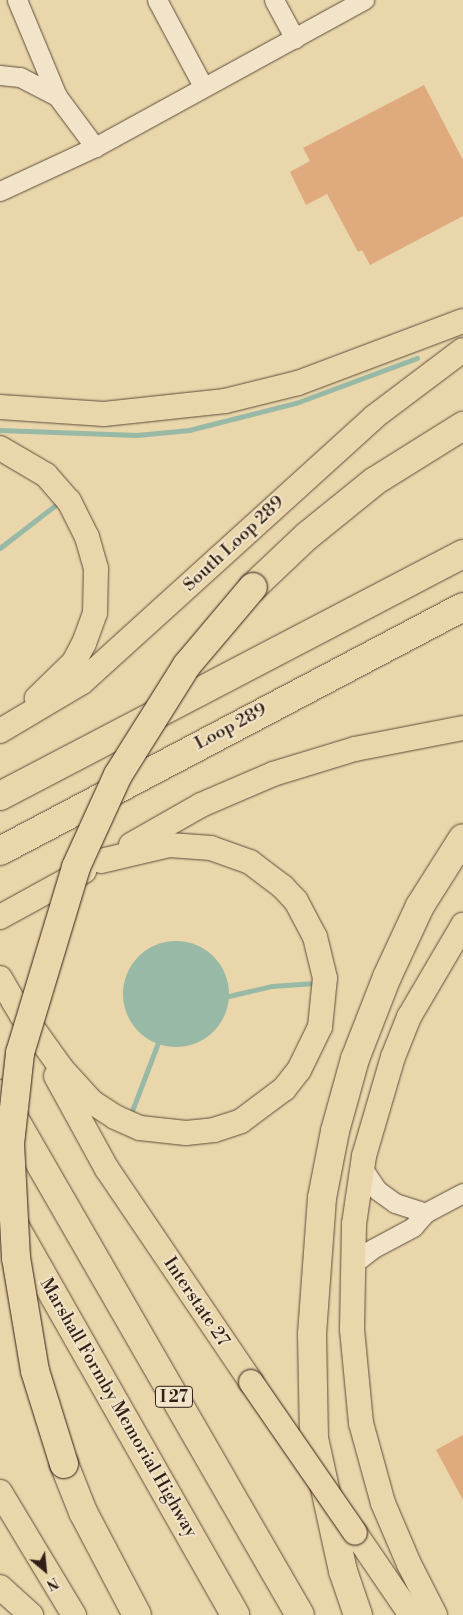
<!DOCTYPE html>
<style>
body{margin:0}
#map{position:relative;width:463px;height:1615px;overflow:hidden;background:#e9d6aa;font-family:"Libre Bodoni",serif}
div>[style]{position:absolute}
.water>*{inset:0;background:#97b9a6}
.round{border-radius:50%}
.stream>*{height:4.5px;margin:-2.25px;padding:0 2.25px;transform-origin:2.25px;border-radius:2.25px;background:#97b9a6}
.building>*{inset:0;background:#dfaa7d}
.roads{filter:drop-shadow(0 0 1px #5f4d3c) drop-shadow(0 0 1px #5f4d3c)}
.minor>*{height:19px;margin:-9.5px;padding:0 9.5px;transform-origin:9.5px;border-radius:9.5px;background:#f1e4c8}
.major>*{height:24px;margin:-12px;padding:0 12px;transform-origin:12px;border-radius:12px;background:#e9d6aa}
.highway>*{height:28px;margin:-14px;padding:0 14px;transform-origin:14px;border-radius:14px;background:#e9d6aa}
.bridges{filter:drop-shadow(0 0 1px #311f17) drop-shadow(0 0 1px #311f17)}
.major-bridge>*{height:24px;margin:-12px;padding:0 12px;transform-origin:12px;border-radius:12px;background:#e9d6aa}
.highway-bridge>*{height:28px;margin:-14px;padding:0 14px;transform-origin:14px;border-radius:14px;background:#e9d6aa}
span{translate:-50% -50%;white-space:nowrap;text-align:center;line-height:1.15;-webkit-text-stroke:4px #f1e4c8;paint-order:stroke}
.shield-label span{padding:1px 4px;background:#f1e4c8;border:1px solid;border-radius:4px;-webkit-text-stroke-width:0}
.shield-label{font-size:16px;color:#311f17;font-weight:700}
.street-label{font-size:18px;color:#311f17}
.north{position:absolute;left:20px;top:1545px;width:50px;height:50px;-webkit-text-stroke:4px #f1e4c8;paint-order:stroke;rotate:152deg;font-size:14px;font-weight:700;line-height:20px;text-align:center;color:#311f17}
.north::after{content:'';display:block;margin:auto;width:18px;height:22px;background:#311f17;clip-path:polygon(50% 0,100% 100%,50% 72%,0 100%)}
</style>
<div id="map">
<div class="water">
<div class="round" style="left:123px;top:941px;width:106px;height:106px"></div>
</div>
<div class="stream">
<div style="left:0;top:430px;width:137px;rotate:2.1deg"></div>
<div style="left:137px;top:435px;width:52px;rotate:-5.5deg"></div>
<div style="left:189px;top:430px;width:110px;rotate:-14.2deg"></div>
<div style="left:296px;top:403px;width:129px;rotate:-20.4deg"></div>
<div style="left:0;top:548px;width:72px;rotate:-37.7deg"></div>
<div style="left:229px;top:996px;width:44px;rotate:-13.1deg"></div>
<div style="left:272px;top:986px;width:42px;rotate:-4.1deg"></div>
<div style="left:132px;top:1111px;width:73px;rotate:-69.1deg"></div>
</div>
<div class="building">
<div style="clip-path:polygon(424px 85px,463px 160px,463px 216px,370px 265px,362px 250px,358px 252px,327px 194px,306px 205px,290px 172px,310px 161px,303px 148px)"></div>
<div style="clip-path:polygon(463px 1435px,463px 1500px,436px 1450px)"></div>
</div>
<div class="roads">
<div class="minor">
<div style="left:17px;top:0;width:104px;rotate:67.4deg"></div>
<div style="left:157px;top:0;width:98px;rotate:61.9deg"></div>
<div style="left:274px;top:0;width:44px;rotate:61.7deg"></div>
<div style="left:0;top:75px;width:20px;rotate:6deg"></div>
<div style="left:20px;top:77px;width:42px;rotate:27.2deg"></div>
<div style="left:57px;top:96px;width:64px;rotate:53.3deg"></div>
<div style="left:0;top:191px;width:105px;rotate:-24.9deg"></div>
<div style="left:95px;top:147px;width:307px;rotate:-28.7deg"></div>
<div style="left:363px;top:1169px;width:25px;rotate:56deg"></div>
<div style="left:377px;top:1190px;width:22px;rotate:36deg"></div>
<div style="left:395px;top:1203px;width:32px;rotate:18deg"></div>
<div style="left:353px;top:1264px;width:24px;rotate:-38deg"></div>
<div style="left:372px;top:1249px;width:47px;rotate:-28.2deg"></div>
<div style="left:413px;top:1227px;width:18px;rotate:-49deg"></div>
<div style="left:425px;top:1213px;width:43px;rotate:-27.8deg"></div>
</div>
<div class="major">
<div style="left:0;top:407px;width:104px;rotate:3.9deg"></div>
<div style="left:104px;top:414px;width:122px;rotate:-6.1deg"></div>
<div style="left:225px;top:401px;width:75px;rotate:-13.9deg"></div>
<div style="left:298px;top:383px;width:176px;rotate:-20.6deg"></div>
<div style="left:0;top:448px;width:53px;rotate:30.4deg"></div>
<div style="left:46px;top:475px;width:35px;rotate:49deg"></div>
<div style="left:69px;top:501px;width:40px;rotate:63.4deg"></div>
<div style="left:87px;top:537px;width:33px;rotate:74deg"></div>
<div style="left:96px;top:569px;width:44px;rotate:91.3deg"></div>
<div style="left:95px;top:613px;width:32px;rotate:110deg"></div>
<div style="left:84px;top:643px;width:21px;rotate:118deg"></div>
<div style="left:74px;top:662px;width:52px;rotate:135.8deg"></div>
<div style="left:0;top:731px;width:94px;rotate:-30.7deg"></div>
<div style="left:81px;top:683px;width:396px;rotate:-42.2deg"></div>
<div style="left:374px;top:417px;width:111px;rotate:-37deg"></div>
<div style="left:131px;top:845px;width:81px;rotate:-29.7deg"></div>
<div style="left:201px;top:805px;width:78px;rotate:-23.3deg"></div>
<div style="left:273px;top:774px;width:86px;rotate:-17deg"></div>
<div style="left:355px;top:749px;width:110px;rotate:-11deg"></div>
<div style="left:0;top:917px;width:96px;rotate:-28.7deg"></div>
<div style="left:0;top:978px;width:44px;rotate:59.9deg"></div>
<div style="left:14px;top:1002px;width:82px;rotate:54.4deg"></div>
<div style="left:62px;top:1069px;width:45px;rotate:47.7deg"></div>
<div style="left:92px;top:1102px;width:27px;rotate:33deg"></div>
<div style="left:115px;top:1117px;width:27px;rotate:24deg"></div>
<div style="left:140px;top:1128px;width:46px;rotate:6.2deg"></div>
<div style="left:186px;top:1133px;width:28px;rotate:-6deg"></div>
<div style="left:214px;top:1130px;width:28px;rotate:-18deg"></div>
<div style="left:241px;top:1121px;width:54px;rotate:-36.7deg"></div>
<div style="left:284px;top:1089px;width:24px;rotate:-52deg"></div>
<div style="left:299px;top:1070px;width:48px;rotate:-64deg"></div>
<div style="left:320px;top:1027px;width:49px;rotate:-84.2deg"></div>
<div style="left:325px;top:978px;width:42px;rotate:-103.7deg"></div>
<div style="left:315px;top:937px;width:41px;rotate:-117.8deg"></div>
<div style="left:296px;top:901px;width:19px;rotate:-133deg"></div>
<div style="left:283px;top:887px;width:41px;rotate:-142.9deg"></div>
<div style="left:250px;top:862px;width:41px;rotate:-160.3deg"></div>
<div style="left:211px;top:848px;width:42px;rotate:-175.9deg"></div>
<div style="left:169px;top:845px;width:70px;rotate:166.8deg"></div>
<div style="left:56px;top:1076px;width:106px;rotate:61.3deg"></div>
<div style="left:107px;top:1169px;width:257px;rotate:55.9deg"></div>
<div style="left:0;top:1492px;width:144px;rotate:59deg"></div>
<div style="left:355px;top:1533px;width:99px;rotate:55.7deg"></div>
<div style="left:0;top:1587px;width:42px;rotate:42.1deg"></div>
<div style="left:435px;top:1615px;width:57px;rotate:-117deg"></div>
<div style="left:409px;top:1564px;width:66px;rotate:-113.1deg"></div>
<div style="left:383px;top:1503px;width:83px;rotate:-105.4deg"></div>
<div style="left:361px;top:1423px;width:94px;rotate:-95.5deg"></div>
<div style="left:352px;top:1329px;width:105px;rotate:-88.9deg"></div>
<div style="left:354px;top:1224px;width:69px;rotate:-81.6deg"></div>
<div style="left:364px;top:1156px;width:103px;rotate:-73.7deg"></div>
<div style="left:393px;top:1057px;width:43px;rotate:-68.2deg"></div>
<div style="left:409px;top:1017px;width:107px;rotate:-59.6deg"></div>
</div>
<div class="highway">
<div style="left:253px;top:587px;width:74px;rotate:-43.4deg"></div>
<div style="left:307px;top:536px;width:87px;rotate:-39deg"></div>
<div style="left:375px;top:481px;width:104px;rotate:-32deg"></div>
<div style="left:0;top:796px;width:522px;rotate:-27.6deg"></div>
<div style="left:0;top:851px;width:523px;rotate:-27.79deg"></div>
<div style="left:0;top:1094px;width:601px;rotate:60.07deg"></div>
<div style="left:11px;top:1220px;width:454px;rotate:60.4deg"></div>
<div style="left:64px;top:1464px;width:52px;rotate:68.4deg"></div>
<div style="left:83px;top:1512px;width:116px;rotate:62.3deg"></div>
<div style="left:358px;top:1615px;width:46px;rotate:-108.8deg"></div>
<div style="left:343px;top:1571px;width:136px;rotate:-102.3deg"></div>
<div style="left:314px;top:1438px;width:104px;rotate:-91.1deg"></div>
<div style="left:312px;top:1334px;width:136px;rotate:-85.8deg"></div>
<div style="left:322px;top:1198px;width:68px;rotate:-79deg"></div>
<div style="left:335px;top:1131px;width:75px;rotate:-74.5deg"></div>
<div style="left:355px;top:1059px;width:88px;rotate:-68.7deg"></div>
<div style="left:387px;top:977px;width:78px;rotate:-65.1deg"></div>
<div style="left:420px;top:906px;width:80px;rotate:-57.7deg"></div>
</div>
</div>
<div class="bridges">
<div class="major-bridge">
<div style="left:251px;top:1382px;width:183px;rotate:55.4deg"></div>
</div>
<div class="highway-bridge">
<div style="left:64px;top:1464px;width:97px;rotate:-107.3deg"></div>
<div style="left:35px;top:1371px;width:115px;rotate:-99.5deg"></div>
<div style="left:16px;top:1258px;width:114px;rotate:-93deg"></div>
<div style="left:10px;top:1144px;width:92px;rotate:-83.7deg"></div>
<div style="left:20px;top:1053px;width:194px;rotate:-73.2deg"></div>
<div style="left:76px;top:867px;width:101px;rotate:-65.5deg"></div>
<div style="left:118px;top:775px;width:130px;rotate:-57.9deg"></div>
<div style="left:187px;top:665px;width:102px;rotate:-49.8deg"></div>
</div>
</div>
<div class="shield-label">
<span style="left:174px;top:1397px">I 27</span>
</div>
<div class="street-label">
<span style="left:234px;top:544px;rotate:-43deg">South Loop 289</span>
<span style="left:231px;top:727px;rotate:-28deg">Loop 289</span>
<span style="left:196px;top:1302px;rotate:56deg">Interstate 27</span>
<span style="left:118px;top:1408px;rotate:60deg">Marshall Formby Memorial Highway</span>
</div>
<div class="north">N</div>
</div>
